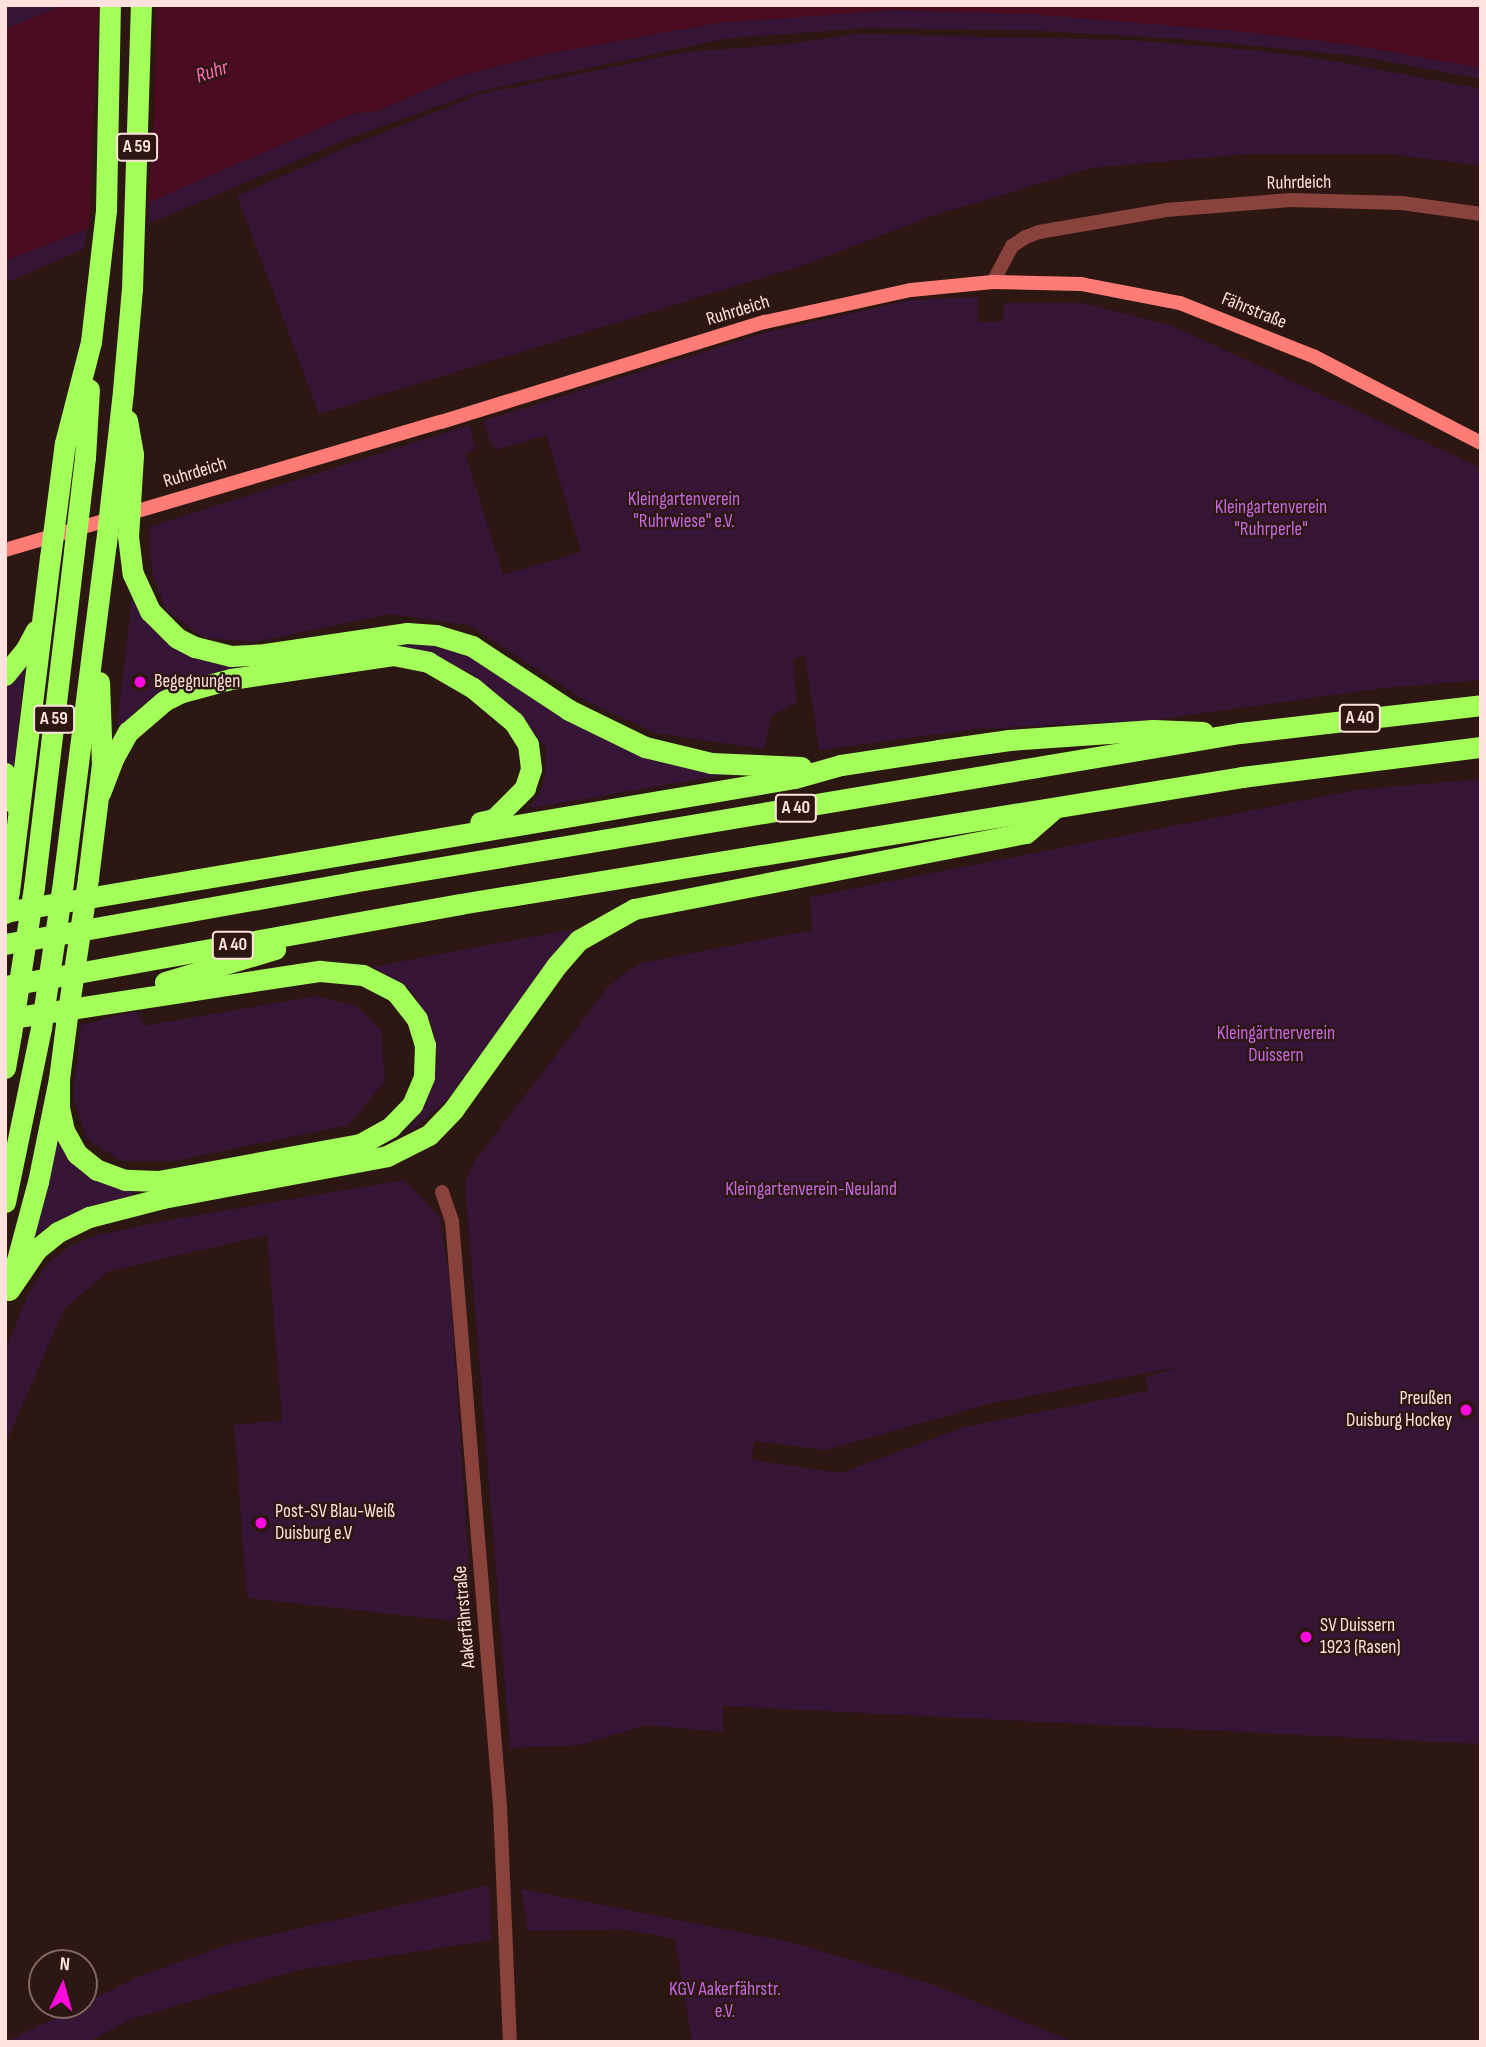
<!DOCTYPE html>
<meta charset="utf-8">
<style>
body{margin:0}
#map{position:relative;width:1486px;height:2047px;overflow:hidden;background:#2c1712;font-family:"Sofia Sans Condensed",sans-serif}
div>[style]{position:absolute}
.green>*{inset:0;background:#361536}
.water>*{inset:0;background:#4b0c21}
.pier>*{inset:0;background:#2c1712}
.street>*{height:14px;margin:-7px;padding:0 7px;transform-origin:7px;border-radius:7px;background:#8a423d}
.secondary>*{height:14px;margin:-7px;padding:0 7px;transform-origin:7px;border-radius:7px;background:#fe7c75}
.highway>*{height:21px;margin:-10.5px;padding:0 10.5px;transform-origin:10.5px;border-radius:10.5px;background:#a3fe59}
.highway-bridge>*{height:21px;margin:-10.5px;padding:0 10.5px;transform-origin:10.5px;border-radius:10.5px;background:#a3fe59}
.dots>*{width:19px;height:19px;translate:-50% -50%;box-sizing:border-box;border:4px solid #2c1712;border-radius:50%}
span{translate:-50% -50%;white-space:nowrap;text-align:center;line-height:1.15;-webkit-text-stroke:5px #2c1712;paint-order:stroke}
.shield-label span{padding:2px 5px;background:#2c1712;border:2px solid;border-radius:5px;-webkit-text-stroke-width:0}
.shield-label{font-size:18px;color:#ffe2dd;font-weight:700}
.street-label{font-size:19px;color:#ffe2dd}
.park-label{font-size:19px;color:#c567e0}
.poi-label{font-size:19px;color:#ffe2dd}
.left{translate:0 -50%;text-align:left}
.right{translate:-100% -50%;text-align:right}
.water-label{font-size:21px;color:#fe6cb6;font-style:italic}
.frame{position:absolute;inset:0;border:7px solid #ffe2dd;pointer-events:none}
.north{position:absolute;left:28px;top:1949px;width:70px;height:70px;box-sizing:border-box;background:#2c1712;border:2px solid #806863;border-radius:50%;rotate:5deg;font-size:19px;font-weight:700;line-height:28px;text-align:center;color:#ffe2dd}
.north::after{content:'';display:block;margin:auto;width:24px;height:32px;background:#fd0bde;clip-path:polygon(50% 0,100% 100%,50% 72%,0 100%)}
</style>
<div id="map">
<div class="green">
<div style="clip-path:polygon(5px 5px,64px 5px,5px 29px)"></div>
<div style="clip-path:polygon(894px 10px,1030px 14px,1239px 31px,1353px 45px,1481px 68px,1481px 79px,1358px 56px,1184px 39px,1025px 30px,868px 28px,729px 38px,480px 91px,349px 138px,148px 224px,149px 202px,352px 114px,376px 111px,459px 76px,546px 54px,717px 23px)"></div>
<div style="clip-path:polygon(856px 34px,1129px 40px,1260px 51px,1333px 61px,1481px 89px,1481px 166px,1392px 154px,1248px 154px,1090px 168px,929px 217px,801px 266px,319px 414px,237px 196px,352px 145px,481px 94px,686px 52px,788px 44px)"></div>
<div style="clip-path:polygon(87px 229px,84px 249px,5px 283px,5px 261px)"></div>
<div style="clip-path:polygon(978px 297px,978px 323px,1003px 321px,1004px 303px,1083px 303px,1170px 325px,1481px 468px,1481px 680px,1383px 688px,1154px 720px,976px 729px,819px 750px,805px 655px,793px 659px,797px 702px,771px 716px,764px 749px,656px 733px,587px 702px,469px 625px,389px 614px,255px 642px,204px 638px,166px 610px,152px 572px,149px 527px,469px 425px,476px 449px,465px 453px,503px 575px,581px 552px,546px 435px,496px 450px,491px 444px,483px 421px,764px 333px,911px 300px)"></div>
<div style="clip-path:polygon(132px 598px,231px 663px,231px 670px,159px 694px,138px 708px,120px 728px,117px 725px)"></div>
<div style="clip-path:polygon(415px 641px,452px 648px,729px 774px,530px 808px,544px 784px,546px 749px,519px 712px,468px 672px,431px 653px,354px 649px)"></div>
<div style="clip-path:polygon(25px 666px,14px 769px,12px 770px,5px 760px,5px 687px)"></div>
<div style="clip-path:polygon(evenodd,1481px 779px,1481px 1744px,723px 1706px,723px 1732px,646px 1725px,580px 1745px,510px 1748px,465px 1183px,474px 1162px,608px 987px,628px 970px,642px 963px,812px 930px,810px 897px,1356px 790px,1481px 779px,1182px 1366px,1146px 1377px,1148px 1391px,964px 1427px,841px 1473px,752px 1460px,754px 1441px,825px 1450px,989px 1404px,1182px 1366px)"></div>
<div style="clip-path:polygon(574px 929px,446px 1101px,408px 1133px,421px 1111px,438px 1061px,432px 1025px,411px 990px,371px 967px)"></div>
<div style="clip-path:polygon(316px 996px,358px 1007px,381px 1030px,385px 1081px,349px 1125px,173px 1161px,121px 1161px,87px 1139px,73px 1096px,81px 1025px,136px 1011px,144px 1026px)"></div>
<div style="clip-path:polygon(56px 1136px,134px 1189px,133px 1196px,90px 1206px,54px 1222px,30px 1240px)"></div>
<div style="clip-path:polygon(404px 1180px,439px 1216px,449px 1275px,473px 1623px,247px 1598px,234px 1425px,282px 1420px,267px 1235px,109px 1271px,64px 1309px,5px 1445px,5px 1351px,26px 1299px,47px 1264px,70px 1246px,94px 1236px,169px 1220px)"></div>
<div style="clip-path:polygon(489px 1885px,491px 1940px,298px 1970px,131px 2019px,88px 2042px,6px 2042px,137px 1977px,227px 1945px)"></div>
<div style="clip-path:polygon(521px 1889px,790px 1942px,934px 1985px,1074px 2042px,692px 2042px,675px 1939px,623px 1929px,528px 1931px)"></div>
</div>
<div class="water">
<div style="clip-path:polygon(64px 5px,1481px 5px,1481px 68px,1353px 45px,1239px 31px,1030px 14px,894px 10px,717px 23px,546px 54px,459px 76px,376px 111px,352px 114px,87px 229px,5px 261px,5px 29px)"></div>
</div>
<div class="pier">
<div style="clip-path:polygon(99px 5px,156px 5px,154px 116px,148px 207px,89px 233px)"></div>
</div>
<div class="street">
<div style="left:993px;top:282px;width:41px;rotate:-62.2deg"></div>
<div style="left:1012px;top:246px;width:17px;rotate:-33deg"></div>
<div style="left:1026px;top:237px;width:14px;rotate:-21deg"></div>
<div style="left:1039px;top:232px;width:129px;rotate:-9.8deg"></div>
<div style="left:1166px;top:210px;width:125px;rotate:-4.6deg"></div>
<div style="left:1291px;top:200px;width:111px;rotate:1.5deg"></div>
<div style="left:1402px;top:203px;width:80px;rotate:7.9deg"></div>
<div style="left:442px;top:1192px;width:31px;rotate:71deg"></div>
<div style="left:452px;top:1221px;width:587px;rotate:85.31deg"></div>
<div style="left:500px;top:1806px;width:236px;rotate:87.6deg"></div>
</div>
<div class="secondary">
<div style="left:5px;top:550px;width:454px;rotate:-16.4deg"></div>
<div style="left:441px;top:422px;width:339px;rotate:-17.2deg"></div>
<div style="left:765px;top:322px;width:149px;rotate:-12.4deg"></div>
<div style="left:911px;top:290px;width:82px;rotate:-5.6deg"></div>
<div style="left:993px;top:282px;width:88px;rotate:1.3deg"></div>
<div style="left:1081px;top:284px;width:101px;rotate:10.9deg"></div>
<div style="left:1180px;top:303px;width:145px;rotate:21.8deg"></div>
<div style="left:1315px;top:357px;width:187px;rotate:27.4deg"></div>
</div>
<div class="highway">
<div style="left:91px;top:342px;width:133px;rotate:-83.5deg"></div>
<div style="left:106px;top:210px;width:205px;rotate:-88.9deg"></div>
<div style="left:123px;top:391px;width:102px;rotate:-85deg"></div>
<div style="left:132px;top:289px;width:284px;rotate:-88.2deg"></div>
<div style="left:128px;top:536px;width:38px;rotate:83deg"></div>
<div style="left:133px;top:574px;width:41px;rotate:65.3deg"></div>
<div style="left:150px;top:611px;width:38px;rotate:45deg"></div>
<div style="left:177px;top:638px;width:20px;rotate:27deg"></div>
<div style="left:195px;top:647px;width:37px;rotate:14deg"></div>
<div style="left:231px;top:656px;width:34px;rotate:-3deg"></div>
<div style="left:265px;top:654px;width:144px;rotate:-8.4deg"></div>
<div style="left:407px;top:633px;width:29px;rotate:4deg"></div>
<div style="left:436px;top:635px;width:38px;rotate:17deg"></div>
<div style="left:472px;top:646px;width:116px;rotate:33.4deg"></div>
<div style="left:569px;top:710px;width:85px;rotate:26deg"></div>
<div style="left:645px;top:747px;width:68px;rotate:13.6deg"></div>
<div style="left:711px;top:763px;width:90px;rotate:2.5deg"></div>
<div style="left:5px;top:675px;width:33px;rotate:-51deg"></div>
<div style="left:26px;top:649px;width:21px;rotate:-62deg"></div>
<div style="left:5px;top:773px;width:36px;rotate:71deg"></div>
<div style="left:100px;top:793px;width:39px;rotate:-69deg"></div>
<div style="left:114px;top:757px;width:29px;rotate:-61deg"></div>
<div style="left:128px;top:732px;width:48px;rotate:-40.7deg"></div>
<div style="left:164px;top:701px;width:20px;rotate:-27deg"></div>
<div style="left:182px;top:692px;width:51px;rotate:-14.9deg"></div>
<div style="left:231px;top:679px;width:164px;rotate:-8.4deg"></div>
<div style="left:393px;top:655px;width:36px;rotate:11deg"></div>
<div style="left:428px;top:662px;width:52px;rotate:30deg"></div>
<div style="left:473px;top:688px;width:53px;rotate:39.7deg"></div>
<div style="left:514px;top:722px;width:26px;rotate:58deg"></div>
<div style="left:528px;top:744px;width:25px;rotate:83deg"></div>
<div style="left:531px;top:769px;width:20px;rotate:108deg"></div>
<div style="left:525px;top:788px;width:44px;rotate:135deg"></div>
<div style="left:494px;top:819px;width:14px;rotate:168deg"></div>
<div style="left:88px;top:878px;width:115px;rotate:-83deg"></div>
<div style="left:102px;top:764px;width:82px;rotate:-92.1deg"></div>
<div style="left:63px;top:882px;width:342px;rotate:-82.8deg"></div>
<div style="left:34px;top:887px;width:338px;rotate:-83.2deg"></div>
<div style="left:9px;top:891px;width:336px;rotate:-83deg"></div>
<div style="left:5px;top:912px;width:801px;rotate:-9.63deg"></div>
<div style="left:795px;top:778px;width:48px;rotate:-15.8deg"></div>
<div style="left:841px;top:765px;width:99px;rotate:-8.7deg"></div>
<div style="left:939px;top:750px;width:71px;rotate:-8.1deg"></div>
<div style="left:1009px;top:740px;width:144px;rotate:-4deg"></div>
<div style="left:1153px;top:730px;width:50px;rotate:2.3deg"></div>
<div style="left:5px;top:944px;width:352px;rotate:-10.1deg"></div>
<div style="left:352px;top:882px;width:900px;rotate:-9.53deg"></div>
<div style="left:1240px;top:733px;width:243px;rotate:-6.6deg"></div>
<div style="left:165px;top:982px;width:115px;rotate:-16.7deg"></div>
<div style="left:5px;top:986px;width:462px;rotate:-10.2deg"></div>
<div style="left:460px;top:904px;width:792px;rotate:-9.22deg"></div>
<div style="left:1242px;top:777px;width:241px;rotate:-7.2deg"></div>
<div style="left:5px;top:1019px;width:319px;rotate:-8.7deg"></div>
<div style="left:320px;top:971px;width:43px;rotate:5.3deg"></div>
<div style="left:363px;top:975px;width:37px;rotate:27deg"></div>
<div style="left:396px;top:992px;width:34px;rotate:52deg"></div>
<div style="left:417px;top:1019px;width:27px;rotate:73deg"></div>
<div style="left:425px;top:1045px;width:32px;rotate:92deg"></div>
<div style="left:424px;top:1077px;width:30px;rotate:113deg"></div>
<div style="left:412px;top:1105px;width:30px;rotate:134deg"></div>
<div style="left:391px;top:1127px;width:35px;rotate:151deg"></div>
<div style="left:360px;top:1144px;width:205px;rotate:169.6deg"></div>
<div style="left:158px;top:1181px;width:33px;rotate:-178deg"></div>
<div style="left:125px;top:1180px;width:30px;rotate:-160deg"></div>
<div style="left:97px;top:1170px;width:26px;rotate:-141deg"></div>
<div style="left:77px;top:1154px;width:26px;rotate:-119deg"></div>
<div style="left:64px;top:1131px;width:24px;rotate:-102deg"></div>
<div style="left:59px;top:1108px;width:29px;rotate:-90deg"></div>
<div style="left:5px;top:1068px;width:35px;rotate:-80deg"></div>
<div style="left:5px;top:1202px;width:178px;rotate:-78.3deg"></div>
<div style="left:13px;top:1275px;width:96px;rotate:-75deg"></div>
<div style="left:38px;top:1182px;width:105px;rotate:-78.5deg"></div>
<div style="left:59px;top:1079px;width:55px;rotate:-82.7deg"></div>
<div style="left:9px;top:1290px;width:50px;rotate:-55.7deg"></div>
<div style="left:37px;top:1249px;width:27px;rotate:-39deg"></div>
<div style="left:58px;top:1232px;width:34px;rotate:-26deg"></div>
<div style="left:89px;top:1217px;width:76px;rotate:-14.4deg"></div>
<div style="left:163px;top:1198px;width:228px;rotate:-10.6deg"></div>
<div style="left:387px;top:1156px;width:47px;rotate:-26.6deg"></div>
<div style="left:429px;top:1135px;width:35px;rotate:-46deg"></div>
<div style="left:453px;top:1110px;width:178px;rotate:-54.4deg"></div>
<div style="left:557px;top:965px;width:33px;rotate:-49deg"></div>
<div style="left:579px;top:940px;width:63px;rotate:-29.4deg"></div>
<div style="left:634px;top:909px;width:399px;rotate:-11deg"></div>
<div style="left:1026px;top:833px;width:37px;rotate:-41deg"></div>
</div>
<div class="highway-bridge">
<div style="left:127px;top:420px;width:36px;rotate:80deg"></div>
<div style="left:133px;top:455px;width:81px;rotate:93.5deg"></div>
<div style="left:106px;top:543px;width:153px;rotate:-83.6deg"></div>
<div style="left:74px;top:551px;width:94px;rotate:-83.3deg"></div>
<div style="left:85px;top:458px;width:69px;rotate:-86.7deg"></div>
<div style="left:50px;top:558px;width:116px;rotate:-82.6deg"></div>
<div style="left:65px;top:443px;width:104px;rotate:-75.6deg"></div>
<div style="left:5px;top:913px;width:22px;rotate:-80deg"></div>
<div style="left:66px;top:1024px;width:148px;rotate:-81.4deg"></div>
<div style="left:41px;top:1028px;width:148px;rotate:-81.4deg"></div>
<div style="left:11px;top:1034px;width:149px;rotate:-81.1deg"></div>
</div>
<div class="dots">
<div style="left:140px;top:682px;background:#fd0bde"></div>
<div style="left:1466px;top:1410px;background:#fd0bde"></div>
<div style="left:261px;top:1523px;background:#fd0bde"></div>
<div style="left:1306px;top:1637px;background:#fd0bde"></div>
</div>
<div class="shield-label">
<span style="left:137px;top:147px">A 59</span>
<span style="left:1360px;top:718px">A 40</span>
<span style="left:54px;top:719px">A 59</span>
<span style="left:796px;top:808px">A 40</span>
<span style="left:233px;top:945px">A 40</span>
</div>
<div class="street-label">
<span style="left:1299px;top:183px;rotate:-1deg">Ruhrdeich</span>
<span style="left:738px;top:311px;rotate:-17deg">Ruhrdeich</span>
<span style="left:1254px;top:311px;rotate:22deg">Fährstraße</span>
<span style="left:195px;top:473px;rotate:-17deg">Ruhrdeich</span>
<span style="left:465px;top:1617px;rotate:-95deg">Aakerfährstraße</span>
</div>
<div class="park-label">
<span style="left:684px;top:511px">Kleingartenverein<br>"Ruhrwiese" e.V.</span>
<span style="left:1271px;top:519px">Kleingartenverein<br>"Ruhrperle"</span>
<span style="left:1276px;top:1045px">Kleingärtnerverein<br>Duissern</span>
<span style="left:811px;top:1190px">Kleingartenverein-Neuland</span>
<span style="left:725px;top:2001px">KGV Aakerfährstr.<br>e.V.</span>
</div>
<div class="poi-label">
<span class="left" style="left:154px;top:682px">Begegnungen</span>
<span class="right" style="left:1452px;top:1410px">Preußen<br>Duisburg Hockey</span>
<span class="left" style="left:275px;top:1523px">Post-SV Blau-Weiß<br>Duisburg e.V</span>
<span class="left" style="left:1320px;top:1637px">SV Duissern<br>1923 (Rasen)</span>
</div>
<div class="water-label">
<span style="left:212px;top:72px;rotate:-18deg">Ruhr</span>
</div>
<div class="frame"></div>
<div class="north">N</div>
</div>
